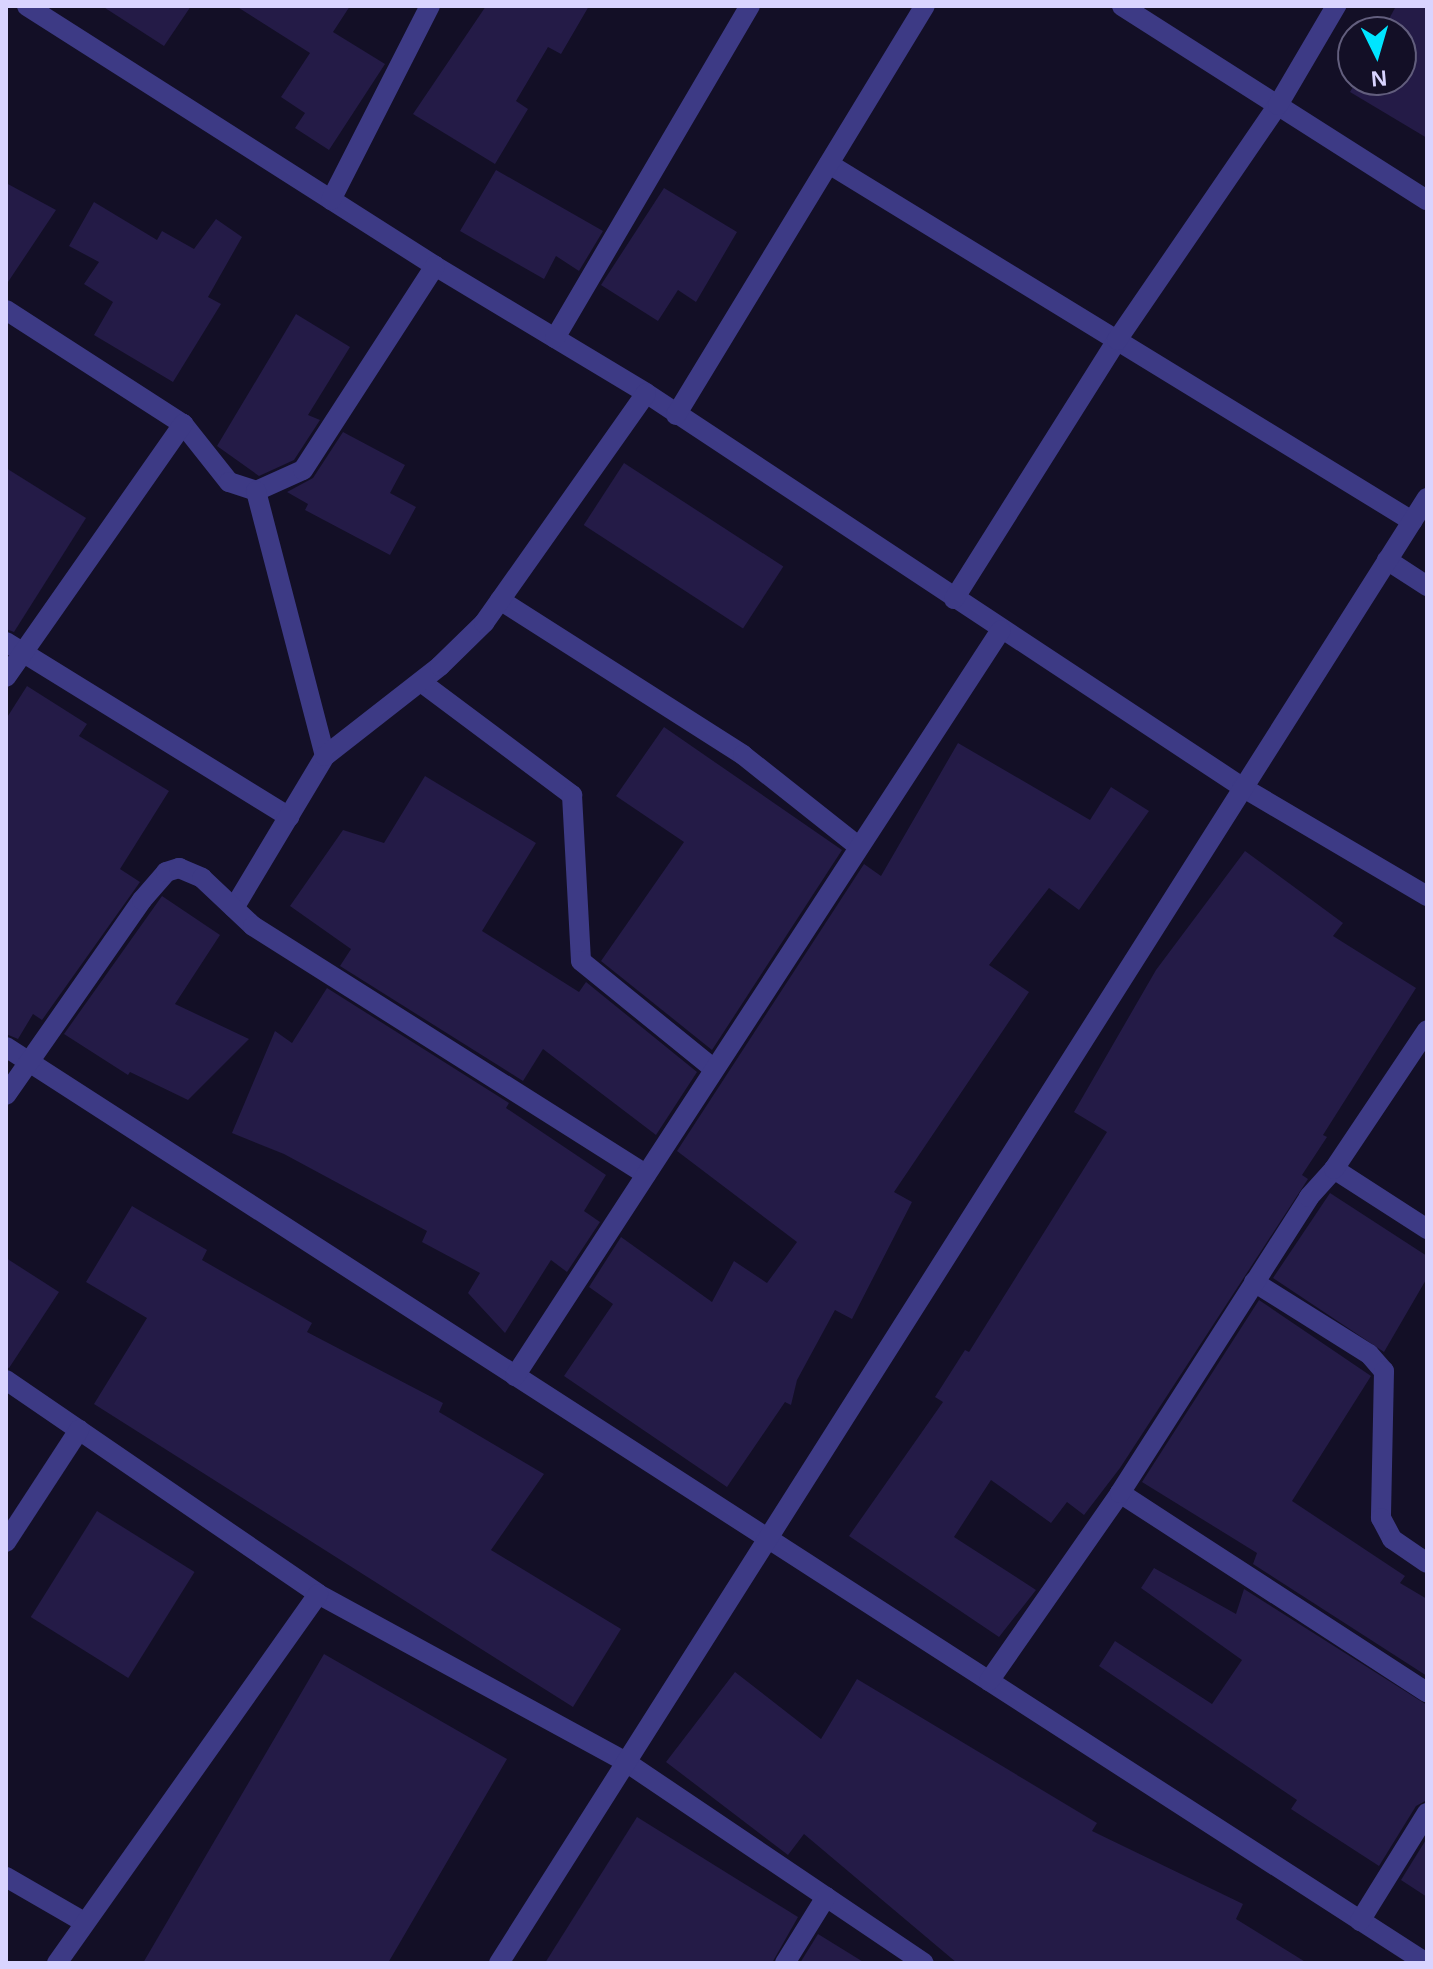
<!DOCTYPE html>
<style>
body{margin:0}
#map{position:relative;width:1433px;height:1969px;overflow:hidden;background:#130f26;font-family:Helvetica,sans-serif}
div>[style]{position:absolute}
.building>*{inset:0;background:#241b47;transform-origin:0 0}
.minor>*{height:20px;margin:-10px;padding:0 10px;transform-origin:10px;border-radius:10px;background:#3d3a85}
.tertiary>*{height:20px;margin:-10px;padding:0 10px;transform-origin:10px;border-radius:10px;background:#3d3a85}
span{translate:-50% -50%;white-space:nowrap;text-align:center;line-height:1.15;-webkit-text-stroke:8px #130f26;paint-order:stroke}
.frame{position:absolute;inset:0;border:8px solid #d9d4ff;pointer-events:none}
.north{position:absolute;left:1337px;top:16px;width:80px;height:80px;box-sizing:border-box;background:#130f26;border:2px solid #625e7d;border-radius:50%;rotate:175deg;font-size:22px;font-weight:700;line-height:32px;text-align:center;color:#d9d4ff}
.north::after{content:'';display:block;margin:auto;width:28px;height:36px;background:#00e5ff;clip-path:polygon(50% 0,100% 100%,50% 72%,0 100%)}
</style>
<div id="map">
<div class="building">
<div style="clip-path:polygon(102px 6px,191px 6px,164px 46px)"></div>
<div style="clip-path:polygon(236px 6px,350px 6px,333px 32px,385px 64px,329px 150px,295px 128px,305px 113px,281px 97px,310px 53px)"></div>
<div style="clip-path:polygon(486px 6px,589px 6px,561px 54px,548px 47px,516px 101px,528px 109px,495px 164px,413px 114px)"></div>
<div style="clip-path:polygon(1396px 6px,1427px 6px,1427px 138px,1350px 92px,1357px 80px,1401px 80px,1401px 32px,1382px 32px)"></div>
<div style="clip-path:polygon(496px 170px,603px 231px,579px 271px,556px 256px,544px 279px,460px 231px)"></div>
<div style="clip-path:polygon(6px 183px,56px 210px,6px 285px)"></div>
<div style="clip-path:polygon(664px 188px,737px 232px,696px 302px,678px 290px,658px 321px,601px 285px)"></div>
<div style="clip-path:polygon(94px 202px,157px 240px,162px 231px,194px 249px,216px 219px,242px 237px,208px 297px,221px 304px,173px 382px,94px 335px,113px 302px,84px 284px,99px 262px,69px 246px)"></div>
<div style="clip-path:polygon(296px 314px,350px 347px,308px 415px,320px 420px,294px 460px,259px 476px,217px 446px)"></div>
<div style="clip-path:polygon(343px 432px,405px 465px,390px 493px,416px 507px,390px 555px,305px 510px,308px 504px,287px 492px,313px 478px)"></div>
<div style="left:624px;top:463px;width:190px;height:74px;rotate:33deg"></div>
<div style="clip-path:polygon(6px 468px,86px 518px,14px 632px,6px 629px)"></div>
<div style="clip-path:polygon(27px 686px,87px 724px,79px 736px,169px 791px,120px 869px,140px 882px,42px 1020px,33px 1014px,18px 1039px,6px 1034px,6px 719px)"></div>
<div style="clip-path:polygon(664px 727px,842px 850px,712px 1050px,601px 961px,684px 842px,616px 796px)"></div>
<div style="clip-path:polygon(958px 743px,1090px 820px,1111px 787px,1149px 811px,1079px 910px,1049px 888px,989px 965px,1029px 992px,894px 1192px,912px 1202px,852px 1319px,835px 1310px,797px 1380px,791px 1405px,785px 1402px,727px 1487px,564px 1376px,613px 1304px,589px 1287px,621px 1237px,712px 1302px,734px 1261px,767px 1283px,797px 1242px,677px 1151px,864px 864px,881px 876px)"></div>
<div style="clip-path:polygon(425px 776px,536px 843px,482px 931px,579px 992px,586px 982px,697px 1072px,656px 1135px,543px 1049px,523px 1081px,340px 966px,351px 949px,290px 906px,343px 830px,384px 843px)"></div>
<div style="clip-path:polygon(1245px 851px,1343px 923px,1333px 936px,1416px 988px,1323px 1135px,1327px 1137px,1302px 1175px,1308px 1179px,1120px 1468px,1084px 1515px,1067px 1502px,1051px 1523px,991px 1480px,954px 1537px,1036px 1590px,999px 1637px,849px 1536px,943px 1402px,935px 1397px,965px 1350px,969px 1352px,1107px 1132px,1074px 1112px,1156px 970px)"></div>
<div style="clip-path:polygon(162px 896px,220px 935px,175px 1004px,249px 1039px,188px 1100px,130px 1072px,128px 1075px,64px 1034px)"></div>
<div style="clip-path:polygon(327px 988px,509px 1103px,506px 1108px,606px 1175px,584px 1211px,600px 1222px,567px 1272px,551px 1260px,505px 1333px,468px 1293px,480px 1273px,422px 1242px,427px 1231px,284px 1154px,232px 1133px,275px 1031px,292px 1043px)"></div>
<div style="clip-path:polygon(1330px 1193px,1427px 1256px,1427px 1278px,1384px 1352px,1273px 1278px)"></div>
<div style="clip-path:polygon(132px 1206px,207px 1250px,202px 1260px,312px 1323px,307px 1332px,443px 1403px,439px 1412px,544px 1474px,491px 1550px,621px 1629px,573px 1707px,94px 1404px,147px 1318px,86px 1282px)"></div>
<div style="clip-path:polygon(6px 1258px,59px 1292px,9px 1368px,6px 1367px)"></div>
<div style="clip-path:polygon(1259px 1300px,1371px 1376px,1292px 1501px,1405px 1576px,1400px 1583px,1427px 1599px,1427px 1676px,1253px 1564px,1257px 1553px,1142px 1482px)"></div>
<div style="left:97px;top:1511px;width:115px;height:125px;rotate:32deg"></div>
<div style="clip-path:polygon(1154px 1568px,1236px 1614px,1244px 1589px,1427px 1705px,1427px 1800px,1416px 1806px,1379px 1866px,1291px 1809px,1297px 1800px,1099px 1666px,1115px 1641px,1212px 1704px,1242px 1660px,1141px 1588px)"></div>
<div style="clip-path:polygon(324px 1654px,507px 1759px,388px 1963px,143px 1963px)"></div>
<div style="clip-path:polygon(735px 1672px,821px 1739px,857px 1679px,1097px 1823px,1092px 1831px,1243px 1904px,1236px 1919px,1307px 1963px,957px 1963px,804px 1834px,788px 1855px,666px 1762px)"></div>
<div style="clip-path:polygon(637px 1817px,798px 1917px,772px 1963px,545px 1963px)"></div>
<div style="clip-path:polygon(1427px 1838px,1427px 1897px,1401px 1880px)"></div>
<div style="clip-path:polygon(818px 1934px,865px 1963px,800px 1963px)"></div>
</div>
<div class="minor">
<div style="left:27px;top:6px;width:484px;rotate:32.5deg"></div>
<div style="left:435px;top:266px;width:246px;rotate:31deg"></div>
<div style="left:646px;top:393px;width:714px;rotate:33.47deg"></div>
<div style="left:1242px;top:787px;width:215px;rotate:30.5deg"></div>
<div style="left:1122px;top:6px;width:361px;rotate:32.5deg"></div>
<div style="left:829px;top:164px;width:684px;rotate:31.48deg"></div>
<div style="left:331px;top:200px;width:218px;rotate:-63deg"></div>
<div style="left:6px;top:310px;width:211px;rotate:32.8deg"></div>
<div style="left:183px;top:424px;width:74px;rotate:51.6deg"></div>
<div style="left:229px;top:482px;width:28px;rotate:18deg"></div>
<div style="left:256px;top:491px;width:51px;rotate:-24.1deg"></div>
<div style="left:303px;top:470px;width:243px;rotate:-57.1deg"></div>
<div style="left:555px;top:338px;width:385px;rotate:-59.6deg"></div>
<div style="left:676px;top:415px;width:479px;rotate:-58.7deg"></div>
<div style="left:256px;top:491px;width:274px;rotate:75.4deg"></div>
<div style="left:1387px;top:560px;width:48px;rotate:33deg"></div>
<div style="left:954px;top:599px;width:306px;rotate:-57.8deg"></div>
<div style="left:1117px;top:340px;width:285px;rotate:-55.6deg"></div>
<div style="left:1278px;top:105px;width:115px;rotate:-59.6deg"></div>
<div style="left:500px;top:600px;width:288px;rotate:32.5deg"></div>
<div style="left:743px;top:755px;width:148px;rotate:38.4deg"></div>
<div style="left:6px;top:642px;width:333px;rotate:31.7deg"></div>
<div style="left:6px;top:677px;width:309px;rotate:-55deg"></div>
<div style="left:421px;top:682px;width:189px;rotate:36.8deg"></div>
<div style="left:572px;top:795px;width:166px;rotate:86.9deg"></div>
<div style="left:581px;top:961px;width:171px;rotate:39.1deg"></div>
<div style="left:234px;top:908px;width:177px;rotate:-59.1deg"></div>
<div style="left:325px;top:756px;width:146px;rotate:-38deg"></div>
<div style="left:440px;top:666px;width:62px;rotate:-44.3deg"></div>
<div style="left:484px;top:623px;width:281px;rotate:-54.8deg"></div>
<div style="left:6px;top:1047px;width:1690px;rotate:32.82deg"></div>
<div style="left:6px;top:1095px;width:238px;rotate:-55.1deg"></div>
<div style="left:142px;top:900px;width:37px;rotate:-49deg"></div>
<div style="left:166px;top:872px;width:14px;rotate:-17deg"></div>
<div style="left:179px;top:868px;width:25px;rotate:23deg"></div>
<div style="left:202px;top:878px;width:70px;rotate:43.3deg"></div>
<div style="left:253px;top:926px;width:465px;rotate:32.3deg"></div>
<div style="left:1334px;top:1169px;width:111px;rotate:32.8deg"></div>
<div style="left:1254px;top:1282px;width:136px;rotate:32.1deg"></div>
<div style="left:1369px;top:1354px;width:23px;rotate:49deg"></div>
<div style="left:1384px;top:1371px;width:147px;rotate:91.2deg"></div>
<div style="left:1381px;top:1518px;width:24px;rotate:62deg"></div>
<div style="left:1392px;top:1539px;width:42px;rotate:34.4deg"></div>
<div style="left:515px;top:1376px;width:890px;rotate:-56.92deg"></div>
<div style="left:6px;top:1380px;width:378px;rotate:34.4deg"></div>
<div style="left:318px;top:1594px;width:351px;rotate:28.6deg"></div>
<div style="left:626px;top:1762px;width:359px;rotate:34deg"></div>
<div style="left:1120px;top:1493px;width:366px;rotate:33deg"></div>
<div style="left:6px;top:1542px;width:134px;rotate:-56.9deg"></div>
<div style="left:989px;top:1681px;width:229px;rotate:-55.1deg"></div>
<div style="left:1120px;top:1493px;width:351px;rotate:-57.4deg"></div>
<div style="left:1309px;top:1197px;width:38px;rotate:-48deg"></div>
<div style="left:1334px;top:1169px;width:167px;rotate:-56.2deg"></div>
<div style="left:6px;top:1877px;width:90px;rotate:30deg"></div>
<div style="left:1360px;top:1921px;width:127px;rotate:-58.2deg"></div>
<div style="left:57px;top:1963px;width:452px;rotate:-54.7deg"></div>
<div style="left:785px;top:1963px;width:78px;rotate:-58.2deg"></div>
</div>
<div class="tertiary">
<div style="left:499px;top:1963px;width:1734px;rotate:-57.65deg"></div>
</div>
<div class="frame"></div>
<div class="north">N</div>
</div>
